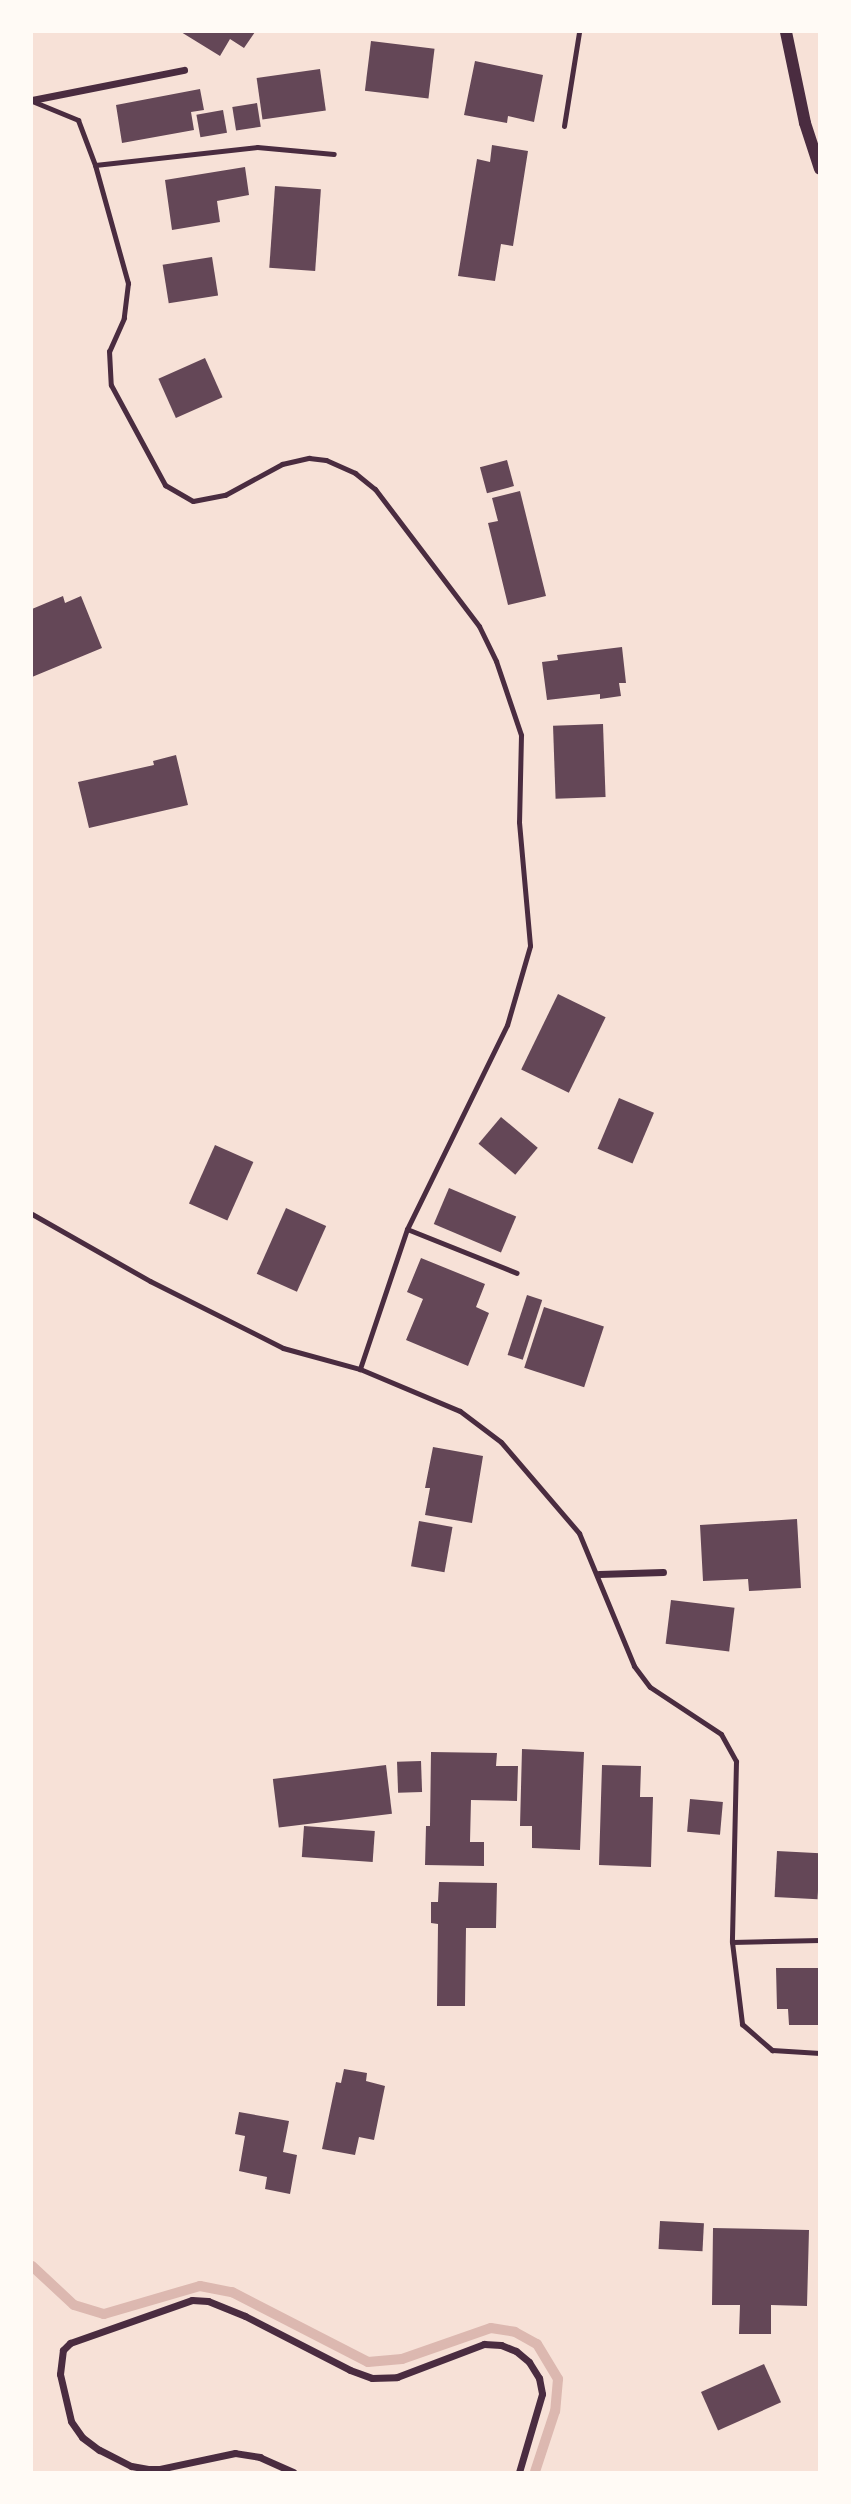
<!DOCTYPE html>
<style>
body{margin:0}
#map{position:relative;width:851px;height:2504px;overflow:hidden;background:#f7e1d7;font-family:"Zilla Slab",serif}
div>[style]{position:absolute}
.stream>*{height:10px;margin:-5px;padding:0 5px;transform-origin:5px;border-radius:5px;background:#dcb8b0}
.building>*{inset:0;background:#644757;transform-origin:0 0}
.service>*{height:5px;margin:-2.5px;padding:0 2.5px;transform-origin:2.5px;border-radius:2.5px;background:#4a2c40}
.minor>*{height:7px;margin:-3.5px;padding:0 3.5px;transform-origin:3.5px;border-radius:3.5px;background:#4a2c40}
.tertiary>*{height:12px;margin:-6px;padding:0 6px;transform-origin:6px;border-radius:6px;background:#4a2c40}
span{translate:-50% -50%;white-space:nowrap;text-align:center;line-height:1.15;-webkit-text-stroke:5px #fffaf5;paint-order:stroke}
.frame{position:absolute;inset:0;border:33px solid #fffaf5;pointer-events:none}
</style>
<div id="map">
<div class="stream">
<div style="left:32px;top:2266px;width:57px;rotate:42.9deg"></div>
<div style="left:74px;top:2305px;width:31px;rotate:17deg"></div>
<div style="left:104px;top:2314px;width:100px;rotate:-16.3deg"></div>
<div style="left:200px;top:2286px;width:33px;rotate:11deg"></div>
<div style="left:232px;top:2292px;width:153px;rotate:27.2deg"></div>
<div style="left:368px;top:2362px;width:34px;rotate:-5deg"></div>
<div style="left:402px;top:2359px;width:94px;rotate:-19.2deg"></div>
<div style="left:491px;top:2328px;width:24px;rotate:9deg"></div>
<div style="left:515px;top:2332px;width:25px;rotate:29deg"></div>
<div style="left:537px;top:2344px;width:41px;rotate:59deg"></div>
<div style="left:558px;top:2379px;width:32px;rotate:95deg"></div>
<div style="left:555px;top:2411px;width:64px;rotate:108.2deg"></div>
</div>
<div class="building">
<div style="clip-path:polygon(181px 32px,255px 32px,244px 48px,230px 39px,220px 56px)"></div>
<div style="left:371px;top:41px;width:64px;height:50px;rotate:7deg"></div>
<div style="clip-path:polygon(475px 61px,543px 75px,534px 122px,508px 116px,507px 123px,464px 115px)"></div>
<div style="left:320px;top:69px;width:42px;height:64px;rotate:82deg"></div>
<div style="clip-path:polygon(200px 89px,204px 110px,191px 112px,194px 130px,122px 143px,116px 105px)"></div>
<div style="left:257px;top:103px;width:24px;height:25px;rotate:81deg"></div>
<div style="left:223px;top:110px;width:23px;height:27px;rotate:80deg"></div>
<div style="clip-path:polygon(492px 145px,528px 151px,513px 246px,501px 244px,495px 281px,458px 276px,477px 159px,490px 162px)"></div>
<div style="clip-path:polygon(245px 167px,249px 195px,217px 201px,220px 222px,172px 230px,165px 180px)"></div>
<div style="left:275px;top:186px;width:46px;height:82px;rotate:4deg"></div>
<div style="left:212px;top:257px;width:39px;height:50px;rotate:81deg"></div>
<div style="left:205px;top:358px;width:43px;height:51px;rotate:66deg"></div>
<div style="left:507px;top:460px;width:27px;height:28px;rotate:75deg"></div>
<div style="clip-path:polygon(520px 491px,546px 596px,508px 605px,488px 523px,498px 521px,492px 498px)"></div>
<div style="clip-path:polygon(63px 596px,65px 603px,81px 596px,102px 648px,32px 677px,32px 609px)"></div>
<div style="clip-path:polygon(622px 647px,626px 683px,619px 683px,621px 696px,600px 699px,600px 694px,547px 700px,542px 662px,558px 660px,557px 655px)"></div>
<div style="left:603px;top:724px;width:73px;height:50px;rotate:88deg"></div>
<div style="clip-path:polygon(176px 755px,188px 805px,89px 828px,78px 782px,154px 765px,153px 761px)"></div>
<div style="left:558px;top:994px;width:53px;height:84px;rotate:26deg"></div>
<div style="left:619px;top:1098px;width:38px;height:55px;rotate:23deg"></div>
<div style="left:501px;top:1117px;width:48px;height:35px;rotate:40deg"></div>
<div style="left:215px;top:1145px;width:42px;height:64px;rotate:24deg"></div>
<div style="left:449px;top:1188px;width:73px;height:39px;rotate:23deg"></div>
<div style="left:286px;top:1208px;width:44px;height:72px;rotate:24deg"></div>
<div style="clip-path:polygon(421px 1258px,485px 1284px,476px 1307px,489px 1313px,468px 1366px,406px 1340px,423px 1299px,407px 1292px)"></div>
<div style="left:527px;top:1295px;width:16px;height:63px;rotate:18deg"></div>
<div style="left:544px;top:1307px;width:63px;height:64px;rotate:18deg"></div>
<div style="clip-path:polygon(433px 1447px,483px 1456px,472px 1523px,425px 1515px,430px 1488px,425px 1488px)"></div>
<div style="clip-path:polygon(797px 1519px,801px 1588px,749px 1591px,748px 1579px,703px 1581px,700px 1525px)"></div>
<div style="left:419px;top:1521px;width:34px;height:46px;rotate:10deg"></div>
<div style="left:671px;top:1600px;width:64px;height:44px;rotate:7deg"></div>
<div style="clip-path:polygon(522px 1749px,584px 1752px,580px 1850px,532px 1848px,532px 1826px,520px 1826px)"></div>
<div style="clip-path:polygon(431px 1752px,497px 1753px,496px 1766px,518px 1766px,517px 1801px,471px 1800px,470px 1842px,484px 1842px,484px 1866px,425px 1865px,426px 1826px,430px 1826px)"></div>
<div style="left:421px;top:1761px;width:31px;height:24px;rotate:88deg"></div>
<div style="left:386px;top:1765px;width:49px;height:114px;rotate:83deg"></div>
<div style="clip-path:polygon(602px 1765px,641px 1766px,640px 1797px,653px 1797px,651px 1867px,599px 1865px)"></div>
<div style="left:690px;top:1799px;width:33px;height:33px;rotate:5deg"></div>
<div style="left:304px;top:1826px;width:71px;height:31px;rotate:4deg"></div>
<div style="left:777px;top:1851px;width:43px;height:46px;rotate:3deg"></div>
<div style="clip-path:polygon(439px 1882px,497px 1883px,496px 1928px,466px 1928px,465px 2006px,437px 2006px,438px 1924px,431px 1923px,431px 1902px,438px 1902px)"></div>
<div style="clip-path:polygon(776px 1968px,820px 1968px,820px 2025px,789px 2025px,788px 2009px,777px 2009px)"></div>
<div style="clip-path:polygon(344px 2069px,367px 2073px,366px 2081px,385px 2086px,374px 2140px,359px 2137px,355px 2155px,322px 2149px,336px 2082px,341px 2083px)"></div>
<div style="clip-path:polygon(239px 2112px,289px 2121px,283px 2152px,297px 2155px,290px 2194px,265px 2189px,267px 2177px,239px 2171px,245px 2136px,235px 2134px)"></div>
<div style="left:660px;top:2221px;width:44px;height:28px;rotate:3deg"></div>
<div style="clip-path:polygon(713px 2228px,809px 2230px,807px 2306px,771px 2305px,771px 2334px,739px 2334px,740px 2305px,712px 2305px)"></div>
<div style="left:764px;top:2364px;width:42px;height:69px;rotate:66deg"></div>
</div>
<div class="service">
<div style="left:32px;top:101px;width:50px;rotate:22.4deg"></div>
<div style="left:78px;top:120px;width:48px;rotate:69.3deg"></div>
<div style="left:95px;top:165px;width:123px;rotate:74.4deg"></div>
<div style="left:128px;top:283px;width:35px;rotate:97deg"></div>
<div style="left:124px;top:318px;width:36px;rotate:114deg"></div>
<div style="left:109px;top:351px;width:34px;rotate:87deg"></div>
<div style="left:111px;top:385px;width:114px;rotate:61.6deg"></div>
<div style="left:165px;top:485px;width:32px;rotate:30deg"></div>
<div style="left:193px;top:501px;width:33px;rotate:-11deg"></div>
<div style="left:225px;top:495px;width:65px;rotate:-28.5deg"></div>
<div style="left:282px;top:464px;width:28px;rotate:-13deg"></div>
<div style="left:309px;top:458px;width:17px;rotate:7deg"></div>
<div style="left:326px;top:460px;width:32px;rotate:24deg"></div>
<div style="left:355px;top:473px;width:26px;rotate:39deg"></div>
<div style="left:375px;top:489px;width:172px;rotate:52.8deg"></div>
<div style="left:479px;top:626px;width:39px;rotate:64deg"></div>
<div style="left:496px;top:661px;width:78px;rotate:71.3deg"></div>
<div style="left:521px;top:735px;width:87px;rotate:91.3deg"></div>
<div style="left:519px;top:822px;width:124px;rotate:84.9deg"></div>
<div style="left:530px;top:946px;width:82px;rotate:106.2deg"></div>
<div style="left:507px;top:1025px;width:227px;rotate:116.1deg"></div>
<div style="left:407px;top:1229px;width:148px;rotate:108.6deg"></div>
<div style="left:564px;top:126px;width:95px;rotate:-80.9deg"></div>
<div style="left:95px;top:165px;width:163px;rotate:-6.3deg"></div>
<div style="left:257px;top:147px;width:77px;rotate:5.2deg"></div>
<div style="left:32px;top:1214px;width:136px;rotate:29.6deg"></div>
<div style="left:150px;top:1281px;width:149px;rotate:26.7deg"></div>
<div style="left:283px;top:1348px;width:80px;rotate:15.3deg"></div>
<div style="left:360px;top:1369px;width:108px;rotate:22.8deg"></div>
<div style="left:460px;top:1411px;width:51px;rotate:37.1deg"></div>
<div style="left:501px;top:1442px;width:120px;rotate:49.4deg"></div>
<div style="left:579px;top:1533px;width:144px;rotate:67.5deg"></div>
<div style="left:634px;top:1666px;width:26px;rotate:53deg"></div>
<div style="left:650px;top:1687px;width:85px;rotate:33.5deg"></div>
<div style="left:721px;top:1734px;width:31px;rotate:61deg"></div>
<div style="left:736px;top:1761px;width:181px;rotate:91.3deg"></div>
<div style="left:732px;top:1942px;width:83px;rotate:83deg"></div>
<div style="left:742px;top:2024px;width:40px;rotate:41deg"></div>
<div style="left:772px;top:2050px;width:48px;rotate:3.6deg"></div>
<div style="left:407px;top:1229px;width:118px;rotate:21.8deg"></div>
<div style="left:732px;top:1942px;width:88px;rotate:-1.3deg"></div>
</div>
<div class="minor">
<div style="left:32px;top:100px;width:155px;rotate:-11.2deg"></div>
<div style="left:599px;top:1574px;width:64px;rotate:-1.8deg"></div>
<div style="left:293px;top:2472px;width:36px;rotate:-156deg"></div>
<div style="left:260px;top:2457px;width:25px;rotate:-171deg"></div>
<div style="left:235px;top:2453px;width:78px;rotate:168.1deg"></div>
<div style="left:159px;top:2469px;width:11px;rotate:180deg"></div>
<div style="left:148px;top:2469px;width:17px;rotate:-170deg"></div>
<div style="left:131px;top:2466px;width:36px;rotate:-153deg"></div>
<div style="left:99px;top:2450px;width:21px;rotate:-143deg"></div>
<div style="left:82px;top:2437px;width:19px;rotate:-125deg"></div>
<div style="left:71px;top:2421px;width:48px;rotate:-103.2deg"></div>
<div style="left:60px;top:2374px;width:24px;rotate:-83deg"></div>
<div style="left:63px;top:2350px;width:10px;rotate:-45deg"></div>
<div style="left:70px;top:2343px;width:129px;rotate:-19.4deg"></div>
<div style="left:192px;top:2300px;width:16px;rotate:4deg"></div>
<div style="left:208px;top:2301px;width:40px;rotate:22deg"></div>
<div style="left:245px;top:2316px;width:118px;rotate:27.2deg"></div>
<div style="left:350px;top:2370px;width:23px;rotate:20deg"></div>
<div style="left:372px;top:2378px;width:25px;rotate:-2deg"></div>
<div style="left:397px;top:2377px;width:93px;rotate:-20.8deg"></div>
<div style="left:484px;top:2344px;width:17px;rotate:3deg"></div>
<div style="left:501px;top:2345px;width:16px;rotate:22deg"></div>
<div style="left:516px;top:2351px;width:17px;rotate:40deg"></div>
<div style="left:529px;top:2362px;width:19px;rotate:58deg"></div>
<div style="left:539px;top:2378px;width:16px;rotate:79deg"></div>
<div style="left:542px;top:2394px;width:81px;rotate:106.4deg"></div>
</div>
<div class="tertiary">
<div style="left:786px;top:32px;width:93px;rotate:78.2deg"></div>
<div style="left:805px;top:123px;width:48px;rotate:71.9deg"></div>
</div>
<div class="frame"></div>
</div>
